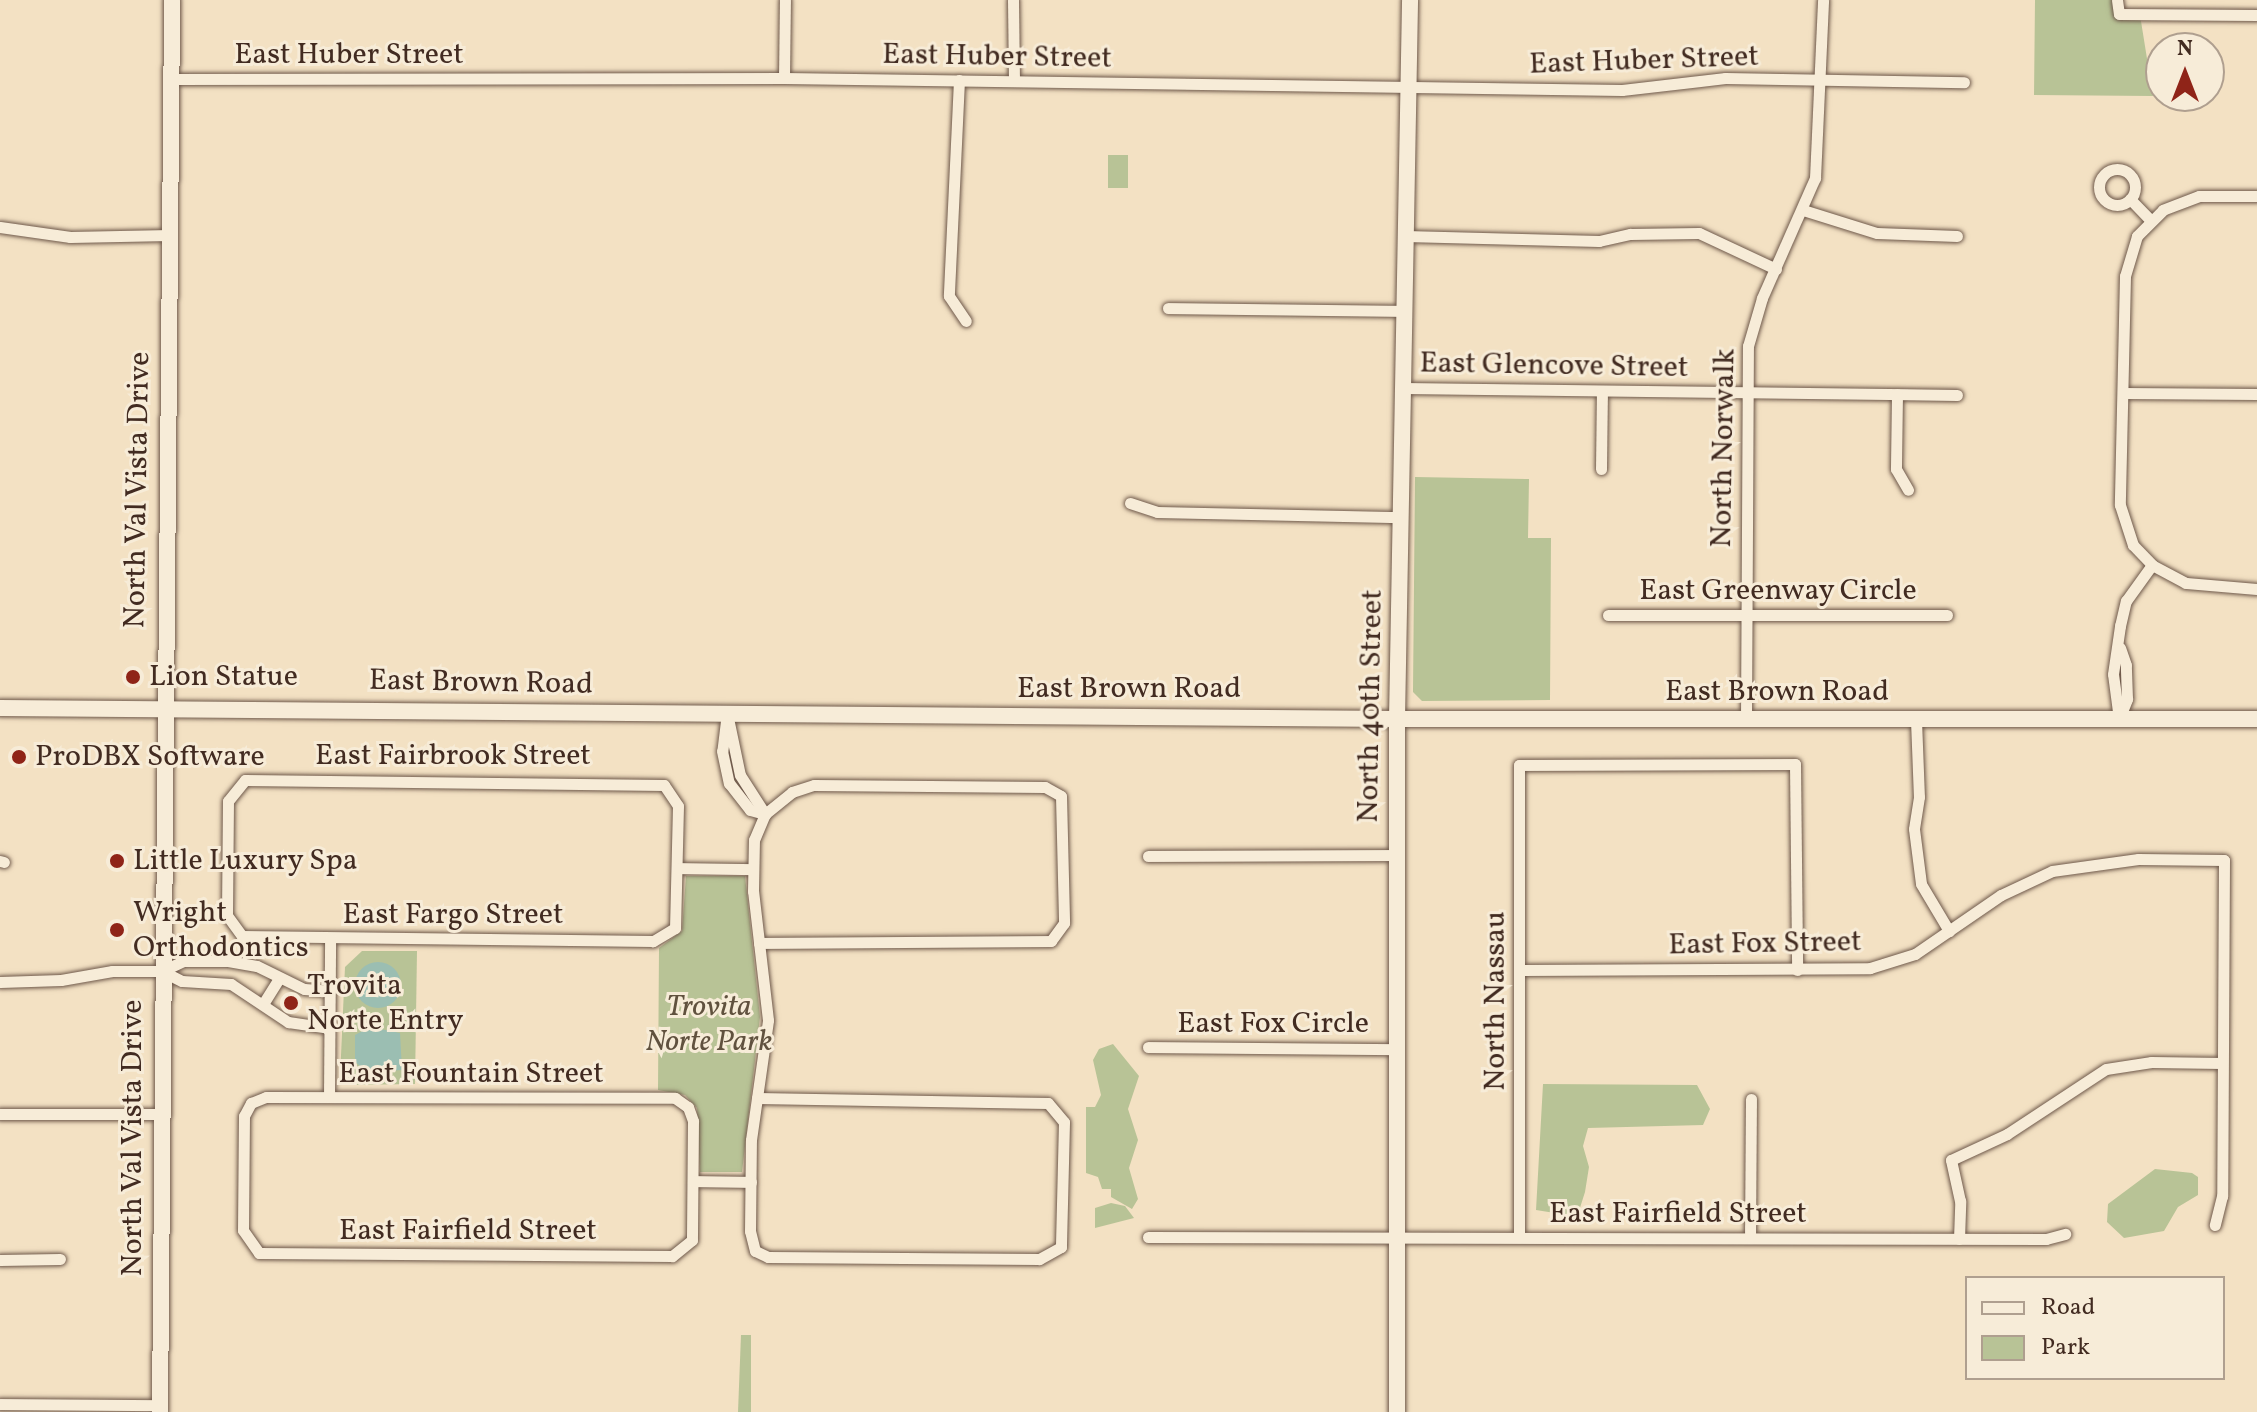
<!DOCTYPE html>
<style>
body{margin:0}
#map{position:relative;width:2257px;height:1412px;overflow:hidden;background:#f3e1c3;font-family:Vollkorn,serif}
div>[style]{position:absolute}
.green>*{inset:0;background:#b8c396;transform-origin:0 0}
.water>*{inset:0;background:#9bbeb2}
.round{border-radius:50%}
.roads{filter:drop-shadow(0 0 2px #6e584a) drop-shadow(0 0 2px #6e584a)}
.street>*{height:11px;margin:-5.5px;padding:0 5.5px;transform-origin:5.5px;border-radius:5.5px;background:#f7ecd8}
.street>.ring{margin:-5.5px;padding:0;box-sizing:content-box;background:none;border:11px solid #f7ecd8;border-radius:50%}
.secondary>*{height:16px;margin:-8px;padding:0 8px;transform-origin:8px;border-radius:8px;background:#f7ecd8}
.dots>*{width:22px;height:22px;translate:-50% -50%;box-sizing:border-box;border:4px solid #f7ecd8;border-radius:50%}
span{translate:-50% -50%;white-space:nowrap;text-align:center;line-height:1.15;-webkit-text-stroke:6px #f7ecd8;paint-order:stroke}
.street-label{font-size:30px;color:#422b21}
.poi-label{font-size:30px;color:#422b21}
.left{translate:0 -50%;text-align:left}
.park-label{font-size:30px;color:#60513e;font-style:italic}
.legend{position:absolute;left:1965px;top:1276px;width:260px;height:104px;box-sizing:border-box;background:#f7ecd8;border:2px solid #af9f8f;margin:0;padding:10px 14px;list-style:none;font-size:24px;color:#422b21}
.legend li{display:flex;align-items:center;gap:16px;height:40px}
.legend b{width:40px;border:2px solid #af9f8f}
.north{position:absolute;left:2145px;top:32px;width:80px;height:80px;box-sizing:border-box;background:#f7ecd8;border:2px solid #af9f8f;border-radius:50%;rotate:0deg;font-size:22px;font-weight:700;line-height:32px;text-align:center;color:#422b21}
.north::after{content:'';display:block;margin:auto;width:28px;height:36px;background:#8f2418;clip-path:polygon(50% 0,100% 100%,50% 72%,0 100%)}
</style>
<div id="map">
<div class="green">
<div style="clip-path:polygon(2035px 0,2119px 0,2119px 14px,2140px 15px,2153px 96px,2034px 95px)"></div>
<div style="left:1108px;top:155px;width:20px;height:33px"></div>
<div style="clip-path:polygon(1415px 477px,1529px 479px,1528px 538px,1551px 538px,1550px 700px,1422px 701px,1413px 692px)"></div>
<div style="clip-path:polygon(686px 876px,745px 876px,760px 1017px,742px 1172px,700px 1172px,697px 1108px,685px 1095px,658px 1090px,659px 948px,682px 931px)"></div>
<div style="clip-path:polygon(362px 951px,417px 951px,415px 1084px,348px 1085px,340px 1078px,345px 967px)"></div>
<div style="clip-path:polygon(1113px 1044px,1139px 1076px,1128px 1109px,1138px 1140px,1129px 1168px,1138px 1199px,1132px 1209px,1111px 1197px,1111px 1189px,1102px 1189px,1098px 1177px,1086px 1173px,1086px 1107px,1095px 1107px,1101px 1095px,1093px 1060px,1099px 1049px)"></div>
<div style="clip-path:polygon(1543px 1084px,1697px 1085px,1710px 1109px,1703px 1125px,1588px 1128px,1583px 1146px,1589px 1167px,1585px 1192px,1578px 1214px,1561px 1214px,1536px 1210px)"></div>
<div style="clip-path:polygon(2155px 1169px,2192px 1173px,2198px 1177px,2198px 1195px,2178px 1207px,2164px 1231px,2124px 1238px,2107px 1222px,2108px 1204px)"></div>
<div style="clip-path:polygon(1111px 1203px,1125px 1206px,1134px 1218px,1095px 1228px,1095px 1208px)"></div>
<div style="clip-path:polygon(741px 1335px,751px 1335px,751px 1412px,738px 1412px)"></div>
</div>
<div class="water">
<div class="round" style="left:355px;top:962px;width:46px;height:46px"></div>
<div style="clip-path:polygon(370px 1027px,400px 1033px,402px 1070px,368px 1072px,355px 1062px,355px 1035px)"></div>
</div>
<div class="roads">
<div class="street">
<div style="left:1013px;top:0;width:81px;rotate:89.3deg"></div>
<div style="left:2117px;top:0;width:14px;rotate:82deg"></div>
<div style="left:2119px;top:14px;width:138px;rotate:0.4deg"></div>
<div style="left:784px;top:78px;width:78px;rotate:-89.3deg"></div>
<div style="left:171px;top:79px;width:613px;rotate:-0.09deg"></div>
<div style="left:784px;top:78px;width:838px;rotate:0.82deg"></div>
<div style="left:1622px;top:90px;width:104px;rotate:-6.6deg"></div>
<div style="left:1725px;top:78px;width:239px;rotate:1deg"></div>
<div style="left:959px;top:80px;width:216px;rotate:92.7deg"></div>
<div style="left:949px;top:296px;width:30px;rotate:56deg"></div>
<div class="ring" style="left:2099px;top:169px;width:25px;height:25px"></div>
<div style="left:2257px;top:196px;width:58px;rotate:180deg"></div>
<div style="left:2199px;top:196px;width:39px;rotate:159deg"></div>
<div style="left:2163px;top:210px;width:37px;rotate:135deg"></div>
<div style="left:2137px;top:236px;width:42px;rotate:106.7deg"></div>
<div style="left:2125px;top:276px;width:229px;rotate:91.3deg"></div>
<div style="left:2120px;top:505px;width:42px;rotate:72deg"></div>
<div style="left:2133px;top:545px;width:28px;rotate:46deg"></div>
<div style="left:2152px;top:565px;width:38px;rotate:28deg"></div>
<div style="left:2186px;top:583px;width:71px;rotate:4.8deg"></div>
<div style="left:2130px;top:199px;width:28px;rotate:46deg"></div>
<div style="left:1803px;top:210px;width:77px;rotate:17.3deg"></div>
<div style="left:1877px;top:233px;width:80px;rotate:2.1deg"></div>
<div style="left:0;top:227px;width:71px;rotate:8.1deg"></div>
<div style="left:70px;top:237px;width:100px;rotate:-1.1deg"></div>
<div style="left:1405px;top:236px;width:194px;rotate:1.5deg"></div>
<div style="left:1599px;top:241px;width:32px;rotate:-13deg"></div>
<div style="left:1630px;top:234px;width:69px;rotate:-0.8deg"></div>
<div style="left:1699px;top:233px;width:85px;rotate:25.1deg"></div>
<div style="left:1168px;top:308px;width:236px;rotate:0.7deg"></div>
<div style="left:1403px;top:388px;width:554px;rotate:0.72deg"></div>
<div style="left:2123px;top:393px;width:134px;rotate:0.4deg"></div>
<div style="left:1897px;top:394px;width:75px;rotate:90.8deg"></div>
<div style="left:1896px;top:469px;width:24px;rotate:60deg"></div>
<div style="left:1601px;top:469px;width:77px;rotate:-89.3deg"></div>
<div style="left:1130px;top:503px;width:28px;rotate:18deg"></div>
<div style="left:1157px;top:512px;width:245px;rotate:1.2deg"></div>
<div style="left:1608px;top:615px;width:339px"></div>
<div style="left:727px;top:713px;width:38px;rotate:97deg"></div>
<div style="left:722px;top:751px;width:33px;rotate:78deg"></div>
<div style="left:729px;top:783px;width:34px;rotate:52deg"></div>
<div style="left:750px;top:810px;width:16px;rotate:15deg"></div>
<div style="left:727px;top:713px;width:63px;rotate:78.2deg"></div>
<div style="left:740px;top:775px;width:46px;rotate:57.3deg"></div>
<div style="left:1746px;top:719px;width:373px;rotate:-89.7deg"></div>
<div style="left:1748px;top:346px;width:50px;rotate:-73.7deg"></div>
<div style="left:1762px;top:298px;width:131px;rotate:-66.2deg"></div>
<div style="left:1815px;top:178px;width:178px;rotate:-87.4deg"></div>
<div style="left:2119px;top:719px;width:45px;rotate:-97.6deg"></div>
<div style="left:2113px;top:674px;width:49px;rotate:-81.7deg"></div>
<div style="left:2120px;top:626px;width:26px;rotate:-77deg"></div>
<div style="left:2126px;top:601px;width:44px;rotate:-54.2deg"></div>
<div style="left:2119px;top:719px;width:22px;rotate:-68deg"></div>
<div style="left:2127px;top:699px;width:34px;rotate:-92deg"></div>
<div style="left:2126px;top:665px;width:18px;rotate:-109deg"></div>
<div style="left:1916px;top:720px;width:77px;rotate:87.8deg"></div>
<div style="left:1919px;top:797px;width:32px;rotate:99deg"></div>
<div style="left:1914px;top:829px;width:55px;rotate:82.7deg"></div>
<div style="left:1921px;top:884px;width:55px;rotate:59.2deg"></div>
<div style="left:245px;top:780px;width:419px;rotate:0.7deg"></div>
<div style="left:664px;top:785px;width:25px;rotate:56deg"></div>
<div style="left:678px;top:806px;width:122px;rotate:91.4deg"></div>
<div style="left:675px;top:928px;width:26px;rotate:149deg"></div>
<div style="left:653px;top:941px;width:411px;rotate:-179.3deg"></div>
<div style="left:242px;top:936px;width:26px;rotate:-126deg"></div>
<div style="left:227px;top:915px;width:114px;rotate:-89.5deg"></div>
<div style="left:228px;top:801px;width:27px;rotate:-51deg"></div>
<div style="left:1148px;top:856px;width:249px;rotate:-0.2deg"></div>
<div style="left:0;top:861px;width:4px;rotate:14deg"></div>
<div style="left:677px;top:868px;width:76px;rotate:0.8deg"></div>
<div style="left:1521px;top:970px;width:349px;rotate:-0.3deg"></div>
<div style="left:1870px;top:968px;width:47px;rotate:-17.3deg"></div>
<div style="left:1915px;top:954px;width:104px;rotate:-34.5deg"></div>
<div style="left:2001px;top:895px;width:56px;rotate:-25.2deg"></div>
<div style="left:2052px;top:871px;width:87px;rotate:-7.9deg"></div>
<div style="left:2138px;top:859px;width:86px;rotate:0.7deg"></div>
<div style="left:2224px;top:860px;width:336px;rotate:90.3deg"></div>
<div style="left:2222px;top:1196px;width:30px;rotate:104deg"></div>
<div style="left:162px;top:971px;width:22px;rotate:27deg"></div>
<div style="left:182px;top:981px;width:49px;rotate:3.5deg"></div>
<div style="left:231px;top:984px;width:69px;rotate:33.7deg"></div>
<div style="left:288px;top:1022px;width:41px;rotate:8.3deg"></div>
<div style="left:0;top:982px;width:61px;rotate:-1.9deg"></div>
<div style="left:61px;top:980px;width:52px;rotate:-10deg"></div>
<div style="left:112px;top:971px;width:50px"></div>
<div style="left:162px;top:971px;width:23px;rotate:-25deg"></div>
<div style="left:183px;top:961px;width:45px"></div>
<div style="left:228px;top:961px;width:29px;rotate:10deg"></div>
<div style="left:257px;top:966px;width:52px;rotate:26.1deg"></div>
<div style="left:304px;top:989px;width:26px;rotate:4deg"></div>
<div style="left:263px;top:1004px;width:31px;rotate:-58deg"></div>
<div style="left:1148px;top:1047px;width:249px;rotate:0.5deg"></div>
<div style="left:266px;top:1097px;width:409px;rotate:0.1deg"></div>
<div style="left:675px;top:1098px;width:16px;rotate:35deg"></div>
<div style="left:688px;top:1107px;width:15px;rotate:70deg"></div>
<div style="left:693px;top:1121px;width:119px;rotate:90.5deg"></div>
<div style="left:692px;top:1240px;width:26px;rotate:141deg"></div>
<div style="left:672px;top:1256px;width:413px;rotate:-179.6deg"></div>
<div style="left:259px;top:1253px;width:28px;rotate:-125deg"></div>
<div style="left:243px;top:1230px;width:114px;rotate:-89.5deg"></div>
<div style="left:244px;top:1116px;width:15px;rotate:-62deg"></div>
<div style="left:251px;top:1103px;width:16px;rotate:-22deg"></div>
<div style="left:329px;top:1097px;width:158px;rotate:-89.6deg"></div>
<div style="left:757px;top:1098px;width:291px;rotate:1deg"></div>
<div style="left:1048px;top:1103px;width:25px;rotate:50deg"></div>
<div style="left:1064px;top:1122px;width:125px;rotate:91.4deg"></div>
<div style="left:1061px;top:1247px;width:25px;rotate:151deg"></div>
<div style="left:1039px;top:1259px;width:271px;rotate:-179.6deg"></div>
<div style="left:768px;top:1257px;width:14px;rotate:-155deg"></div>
<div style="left:755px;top:1251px;width:21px;rotate:-104deg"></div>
<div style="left:750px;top:1231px;width:91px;rotate:-89.4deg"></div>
<div style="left:751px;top:1140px;width:121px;rotate:-81.9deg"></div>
<div style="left:768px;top:1020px;width:130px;rotate:-96.6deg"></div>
<div style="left:753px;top:891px;width:51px;rotate:-88.9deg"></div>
<div style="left:754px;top:840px;width:28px;rotate:-67deg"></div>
<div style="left:765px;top:814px;width:35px;rotate:-39deg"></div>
<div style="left:792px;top:792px;width:23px;rotate:-18deg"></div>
<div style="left:814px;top:785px;width:231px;rotate:0.5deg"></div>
<div style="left:1045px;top:787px;width:18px;rotate:29deg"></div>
<div style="left:1061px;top:796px;width:127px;rotate:88.6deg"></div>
<div style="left:1064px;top:923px;width:22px;rotate:126deg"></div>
<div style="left:1051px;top:941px;width:292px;rotate:179.6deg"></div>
<div style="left:0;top:1114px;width:161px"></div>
<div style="left:693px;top:1181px;width:58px;rotate:1deg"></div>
<div style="left:1148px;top:1237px;width:898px;rotate:0.13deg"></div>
<div style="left:2046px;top:1239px;width:20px;rotate:-15deg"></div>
<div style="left:1519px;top:1237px;width:472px;rotate:-90deg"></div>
<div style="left:1519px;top:765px;width:276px;rotate:-0.2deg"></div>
<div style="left:1795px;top:764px;width:206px;rotate:89.4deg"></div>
<div style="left:1750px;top:1238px;width:139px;rotate:-89.6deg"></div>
<div style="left:1959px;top:1239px;width:38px;rotate:-88deg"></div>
<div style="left:1960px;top:1201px;width:42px;rotate:-102.4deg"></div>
<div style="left:1951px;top:1160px;width:62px;rotate:-24.9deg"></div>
<div style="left:2007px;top:1134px;width:118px;rotate:-33.3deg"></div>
<div style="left:2106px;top:1069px;width:46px;rotate:-8.8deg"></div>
<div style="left:2151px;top:1062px;width:71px;rotate:0.8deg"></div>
<div style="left:0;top:1260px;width:60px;rotate:-1deg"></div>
<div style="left:0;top:1404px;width:160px;rotate:0.4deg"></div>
</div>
<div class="secondary">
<div style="left:0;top:708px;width:1397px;rotate:0.45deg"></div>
<div style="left:1397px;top:719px;width:860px"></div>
<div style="left:160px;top:1412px;width:1412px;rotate:-89.51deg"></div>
<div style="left:1397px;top:1412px;width:693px;rotate:-90deg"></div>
<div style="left:1397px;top:719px;width:719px;rotate:-88.96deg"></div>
</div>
</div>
<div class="dots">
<div style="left:133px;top:677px;background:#8f2418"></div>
<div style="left:19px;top:757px;background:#8f2418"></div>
<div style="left:117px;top:861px;background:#8f2418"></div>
<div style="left:117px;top:930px;background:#8f2418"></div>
<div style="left:291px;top:1003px;background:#8f2418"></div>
</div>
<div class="street-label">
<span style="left:349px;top:55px">East Huber Street</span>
<span style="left:997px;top:57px;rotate:1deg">East Huber Street</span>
<span style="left:1644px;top:61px;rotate:-2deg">East Huber Street</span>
<span style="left:1554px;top:366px;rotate:1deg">East Glencove Street</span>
<span style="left:1724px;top:448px;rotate:-89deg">North Norwalk</span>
<span style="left:138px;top:490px;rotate:-89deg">North Val Vista Drive</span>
<span style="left:1778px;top:591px">East Greenway Circle</span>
<span style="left:481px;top:683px;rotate:1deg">East Brown Road</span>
<span style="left:1129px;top:689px">East Brown Road</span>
<span style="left:1777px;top:692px">East Brown Road</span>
<span style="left:1371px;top:706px;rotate:-89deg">North 40th Street</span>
<span style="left:453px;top:756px">East Fairbrook Street</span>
<span style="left:453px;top:915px">East Fargo Street</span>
<span style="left:1765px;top:944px;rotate:-1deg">East Fox Street</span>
<span style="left:1496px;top:1001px;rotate:-90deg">North Nassau</span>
<span style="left:1273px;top:1024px">East Fox Circle</span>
<span style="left:471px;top:1074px">East Fountain Street</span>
<span style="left:133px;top:1138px;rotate:-90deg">North Val Vista Drive</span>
<span style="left:1678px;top:1214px">East Fairfield Street</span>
<span style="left:468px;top:1231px">East Fairfield Street</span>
</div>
<div class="poi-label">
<span class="left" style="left:149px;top:677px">Lion Statue</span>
<span class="left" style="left:35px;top:757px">ProDBX Software</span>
<span class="left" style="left:133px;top:861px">Little Luxury Spa</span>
<span class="left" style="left:133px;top:930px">Wright<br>Orthodontics</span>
<span class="left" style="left:307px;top:1003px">Trovita<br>Norte Entry</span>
</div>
<div class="park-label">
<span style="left:709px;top:1024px">Trovita<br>Norte Park</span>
</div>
<ul class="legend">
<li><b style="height:10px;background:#f7ecd8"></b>Road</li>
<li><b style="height:22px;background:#b8c396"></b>Park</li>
</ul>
<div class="north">N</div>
</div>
